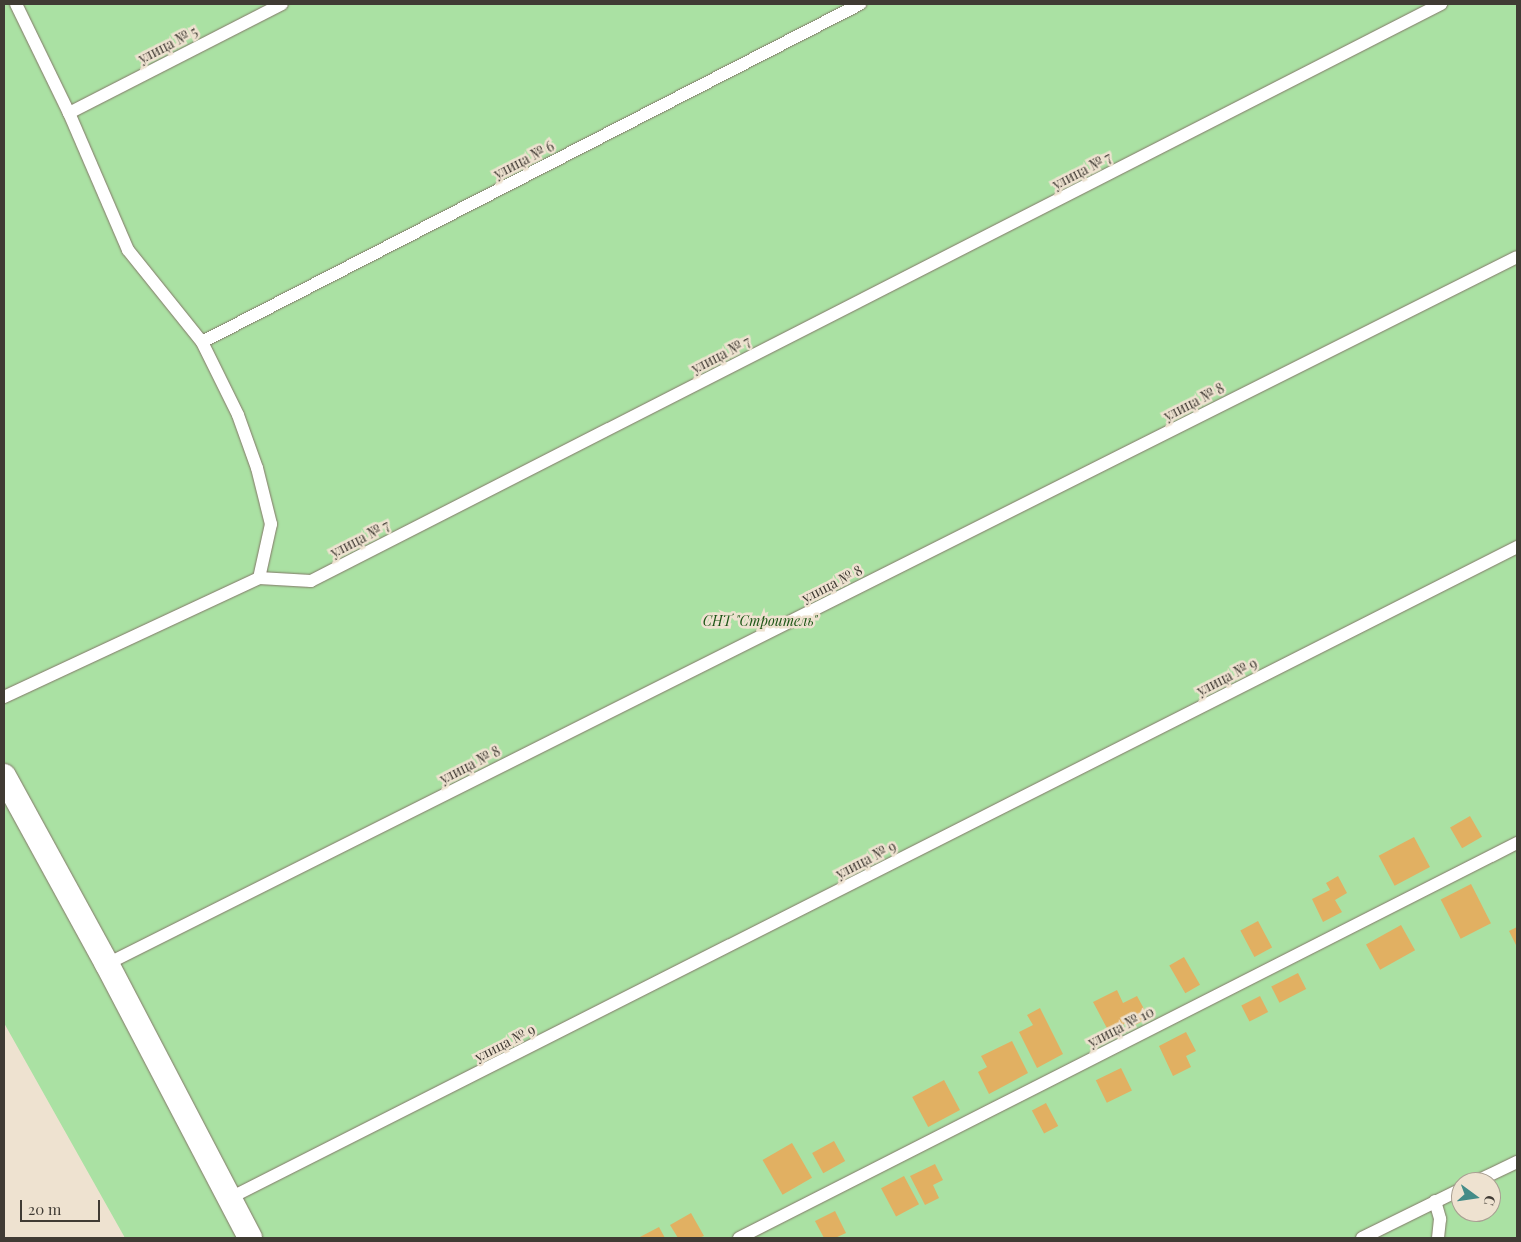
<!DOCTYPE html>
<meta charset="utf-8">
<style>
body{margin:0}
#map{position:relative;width:1521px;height:1242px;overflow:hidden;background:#eee2d0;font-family:"Playfair Display",serif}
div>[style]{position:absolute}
.green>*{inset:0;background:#aae1a3}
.building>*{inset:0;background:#e1b062;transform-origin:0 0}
.roads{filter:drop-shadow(0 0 1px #827767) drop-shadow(0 0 1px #827767)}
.service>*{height:12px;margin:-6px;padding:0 6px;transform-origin:6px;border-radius:6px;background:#fff}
.minor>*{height:24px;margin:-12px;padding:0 12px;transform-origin:12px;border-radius:12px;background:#fff}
span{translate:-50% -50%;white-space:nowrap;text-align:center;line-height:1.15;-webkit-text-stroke:5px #eee2d0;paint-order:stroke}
.street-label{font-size:14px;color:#403b34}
.park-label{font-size:14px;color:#1c5515;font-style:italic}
.frame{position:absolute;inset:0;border:5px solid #403b34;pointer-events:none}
.north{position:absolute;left:1451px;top:1172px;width:50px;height:50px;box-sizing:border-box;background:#eee2d0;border:1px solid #a89f92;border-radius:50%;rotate:104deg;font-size:14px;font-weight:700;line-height:20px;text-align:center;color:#403b34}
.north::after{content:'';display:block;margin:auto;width:18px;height:22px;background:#448c88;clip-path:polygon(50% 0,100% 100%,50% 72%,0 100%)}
.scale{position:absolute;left:20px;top:1200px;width:80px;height:22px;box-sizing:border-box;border:2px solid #403b34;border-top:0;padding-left:6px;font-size:15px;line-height:18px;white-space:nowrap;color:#403b34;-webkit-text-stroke:4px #eee2d0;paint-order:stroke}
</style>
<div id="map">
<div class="green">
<div style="clip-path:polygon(evenodd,4px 4px,1517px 4px,1517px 1238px,125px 1238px,4px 1023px,4px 4px,1461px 1182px,1491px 1182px,1491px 1212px,1461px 1212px,1461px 1182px)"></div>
</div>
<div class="building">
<div style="left:1470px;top:816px;width:24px;height:23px;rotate:60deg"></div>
<div style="left:1414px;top:837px;width:34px;height:40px;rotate:62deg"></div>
<div style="clip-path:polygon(1338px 876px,1347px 893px,1335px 900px,1342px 912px,1323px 922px,1312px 899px,1330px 890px,1326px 883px)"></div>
<div style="left:1471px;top:884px;width:44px;height:34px;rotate:63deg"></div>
<div style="left:1258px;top:921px;width:30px;height:20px;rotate:62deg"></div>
<div style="left:1401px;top:925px;width:29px;height:40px;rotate:61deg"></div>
<div style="clip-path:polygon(1517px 927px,1517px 947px,1509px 931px)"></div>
<div style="left:1184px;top:957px;width:32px;height:17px;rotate:60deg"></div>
<div style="left:1298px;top:973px;width:18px;height:30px;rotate:63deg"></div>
<div style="clip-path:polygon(1117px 990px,1123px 1003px,1137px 996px,1149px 1018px,1133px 1026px,1130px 1021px,1109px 1032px,1093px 1002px)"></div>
<div style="left:1260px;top:996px;width:18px;height:21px;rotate:63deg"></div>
<div style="clip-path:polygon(1040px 1008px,1063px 1054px,1037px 1068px,1019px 1032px,1033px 1025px,1027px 1015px)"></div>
<div style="clip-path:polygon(1186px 1032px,1196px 1051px,1186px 1056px,1191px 1067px,1173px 1076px,1159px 1046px)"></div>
<div style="clip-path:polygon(1012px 1041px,1028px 1073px,989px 1094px,978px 1072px,987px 1067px,981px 1056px)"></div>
<div style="left:1121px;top:1068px;width:25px;height:28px;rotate:64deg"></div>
<div style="left:944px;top:1080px;width:34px;height:36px;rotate:62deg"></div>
<div style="left:1046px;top:1103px;width:26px;height:16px;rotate:62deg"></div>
<div style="left:834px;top:1141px;width:23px;height:25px;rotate:61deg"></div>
<div style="left:792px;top:1143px;width:40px;height:34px;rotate:60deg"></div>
<div style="clip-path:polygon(935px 1164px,943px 1180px,933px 1185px,939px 1198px,925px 1205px,910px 1176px)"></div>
<div style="left:904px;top:1176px;width:32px;height:26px;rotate:62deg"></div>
<div style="clip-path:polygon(835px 1211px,846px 1233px,835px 1238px,824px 1238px,815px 1221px)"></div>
<div style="clip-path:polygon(691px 1213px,704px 1236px,699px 1238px,678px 1238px,670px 1225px)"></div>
<div style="clip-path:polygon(659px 1227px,665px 1238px,638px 1238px)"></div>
</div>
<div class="roads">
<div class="service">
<div style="left:16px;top:4px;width:121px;rotate:64.1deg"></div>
<div style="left:69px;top:113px;width:149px;rotate:66.7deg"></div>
<div style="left:128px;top:250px;width:118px;rotate:51.2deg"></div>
<div style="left:202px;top:342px;width:81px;rotate:63.7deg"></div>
<div style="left:238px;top:415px;width:56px;rotate:70.3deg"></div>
<div style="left:257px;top:468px;width:58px;rotate:76deg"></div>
<div style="left:271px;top:524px;width:55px;rotate:102.5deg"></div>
<div style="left:69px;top:113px;width:239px;rotate:-27.1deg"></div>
<div style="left:202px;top:342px;width:740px;rotate:-27.19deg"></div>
<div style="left:4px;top:697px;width:281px;rotate:-25deg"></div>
<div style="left:259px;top:578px;width:52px;rotate:3.3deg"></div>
<div style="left:311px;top:581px;width:1269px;rotate:-27.05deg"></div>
<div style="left:107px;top:964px;width:1577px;rotate:-26.63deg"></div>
<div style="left:1475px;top:1182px;width:47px;rotate:-25.5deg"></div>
<div style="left:228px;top:1199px;width:1445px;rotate:-26.83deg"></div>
<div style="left:1435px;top:1201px;width:19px;rotate:74deg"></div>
<div style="left:1440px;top:1219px;width:19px;rotate:96deg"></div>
<div style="left:739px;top:1238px;width:873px;rotate:-26.92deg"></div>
<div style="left:1362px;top:1238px;width:110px;rotate:-26.3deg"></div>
</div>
<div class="minor">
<div style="left:4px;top:776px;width:214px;rotate:61.3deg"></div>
<div style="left:107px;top:964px;width:309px;rotate:62.4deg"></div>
</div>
</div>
<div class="street-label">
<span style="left:168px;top:45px;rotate:-27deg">улица № 5</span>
<span style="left:524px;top:160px;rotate:-27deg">улица № 6</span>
<span style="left:1082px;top:171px;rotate:-27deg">улица № 7</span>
<span style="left:721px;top:355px;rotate:-27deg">улица № 7</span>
<span style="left:1194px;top:402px;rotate:-27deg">улица № 8</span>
<span style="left:360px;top:539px;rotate:-27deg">улица № 7</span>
<span style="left:832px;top:584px;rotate:-27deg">улица № 8</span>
<span style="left:1227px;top:677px;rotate:-27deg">улица № 9</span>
<span style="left:470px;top:765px;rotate:-27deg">улица № 8</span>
<span style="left:866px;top:860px;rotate:-27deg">улица № 9</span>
<span style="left:1121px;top:1027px;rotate:-27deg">улица № 10</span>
<span style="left:505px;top:1043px;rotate:-27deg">улица № 9</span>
</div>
<div class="park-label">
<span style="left:760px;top:621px">СНТ "Строитель"</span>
</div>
<div class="frame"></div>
<div class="north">С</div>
<div class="scale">20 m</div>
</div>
